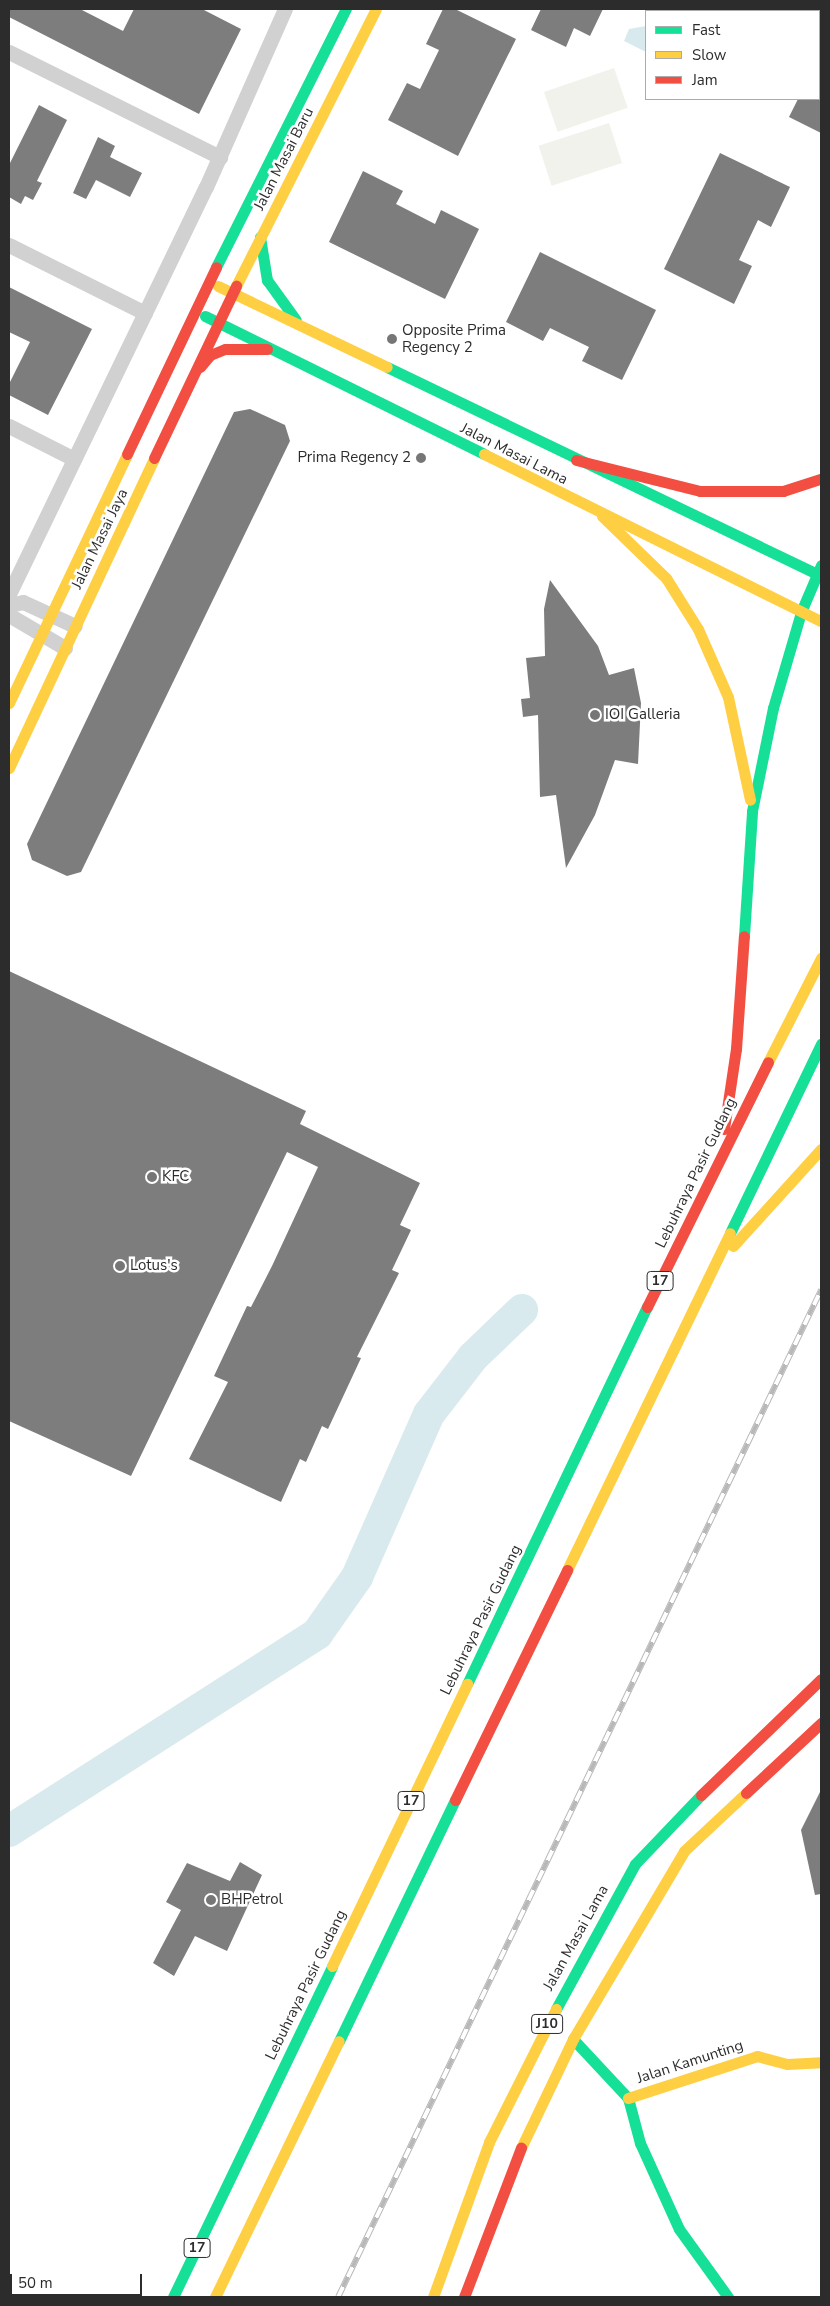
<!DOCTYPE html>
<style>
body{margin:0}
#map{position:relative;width:830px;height:2306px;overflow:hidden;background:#fff;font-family:"Nunito Sans",sans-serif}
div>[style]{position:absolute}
.green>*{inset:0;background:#f1f2eb;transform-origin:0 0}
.water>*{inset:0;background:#d8eaee}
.river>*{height:32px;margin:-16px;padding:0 16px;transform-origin:16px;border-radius:16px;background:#d8eaee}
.building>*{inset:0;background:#7d7d7d}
.street>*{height:15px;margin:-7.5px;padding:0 7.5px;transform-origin:7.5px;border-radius:7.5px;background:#d1d1d1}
.fast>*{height:11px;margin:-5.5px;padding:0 5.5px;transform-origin:5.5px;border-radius:5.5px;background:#16e098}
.slow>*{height:11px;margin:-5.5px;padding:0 5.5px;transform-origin:5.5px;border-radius:5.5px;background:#ffcf43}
.jam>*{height:11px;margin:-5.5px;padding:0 5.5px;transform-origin:5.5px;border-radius:5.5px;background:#f24e42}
.rail>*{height:5.5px;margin-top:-2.75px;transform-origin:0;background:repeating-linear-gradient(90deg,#fff 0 11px,#b8b8b8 0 22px);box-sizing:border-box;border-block:1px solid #b8b8b8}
.dots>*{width:14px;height:14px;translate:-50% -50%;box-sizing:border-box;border:2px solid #fff;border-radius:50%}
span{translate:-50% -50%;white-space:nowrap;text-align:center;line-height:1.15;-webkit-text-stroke:5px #fff;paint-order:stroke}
.shield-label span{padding:1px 4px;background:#fff;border:1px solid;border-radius:4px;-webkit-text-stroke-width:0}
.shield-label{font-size:14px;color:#2c2c2c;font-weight:700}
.street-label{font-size:15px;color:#2c2c2c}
.poi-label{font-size:15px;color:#2c2c2c}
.left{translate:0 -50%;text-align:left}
.right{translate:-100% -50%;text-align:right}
.frame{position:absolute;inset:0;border:10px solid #2c2c2c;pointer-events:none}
.legend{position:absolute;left:645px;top:10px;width:175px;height:90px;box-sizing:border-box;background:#fff;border:1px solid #ababab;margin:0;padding:6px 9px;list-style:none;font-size:15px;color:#2c2c2c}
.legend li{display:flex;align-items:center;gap:10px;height:25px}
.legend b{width:25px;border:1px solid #ababab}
.scale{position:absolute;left:10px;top:2274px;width:132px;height:22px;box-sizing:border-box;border:2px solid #2c2c2c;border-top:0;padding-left:6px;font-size:15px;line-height:18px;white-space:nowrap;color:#2c2c2c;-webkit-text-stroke:4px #fff;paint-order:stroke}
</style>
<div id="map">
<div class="green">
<div style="left:614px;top:68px;width:42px;height:74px;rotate:71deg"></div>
<div style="left:609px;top:123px;width:42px;height:74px;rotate:72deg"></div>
</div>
<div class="water">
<div style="clip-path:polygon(646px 26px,646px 52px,624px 41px,629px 29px)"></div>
</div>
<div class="river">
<div style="left:9px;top:1831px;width:366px;rotate:-32.6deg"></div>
<div style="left:317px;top:1634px;width:70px;rotate:-54.9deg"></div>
<div style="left:357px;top:1577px;width:178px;rotate:-66.2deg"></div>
<div style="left:429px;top:1414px;width:72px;rotate:-52.3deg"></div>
<div style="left:473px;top:1357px;width:68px;rotate:-43.8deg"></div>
</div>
<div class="building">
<div style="clip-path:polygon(9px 9px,80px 9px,123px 31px,134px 9px,202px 9px,241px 29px,199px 114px,9px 17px)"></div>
<div style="clip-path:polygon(443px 9px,455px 9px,516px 39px,458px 156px,388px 120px,407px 83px,420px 89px,439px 50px,426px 44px)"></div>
<div style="clip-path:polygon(541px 9px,603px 9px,590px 36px,574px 28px,566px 47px,531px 30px)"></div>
<div style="clip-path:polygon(798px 99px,821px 99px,821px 133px,789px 117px)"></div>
<div style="clip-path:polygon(39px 105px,67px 120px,37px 181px,42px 183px,33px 200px,25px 196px,21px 204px,9px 197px,9px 165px)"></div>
<div style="clip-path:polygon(98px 137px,115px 146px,110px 157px,142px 173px,130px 197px,96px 180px,86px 199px,73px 193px)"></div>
<div style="clip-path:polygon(720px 153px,790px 187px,771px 227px,758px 220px,739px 260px,752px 266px,734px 304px,664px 269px)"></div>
<div style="clip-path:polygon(363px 171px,403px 191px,396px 204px,435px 224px,441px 210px,479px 229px,445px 299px,329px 242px)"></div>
<div style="clip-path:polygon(540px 252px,656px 310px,622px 380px,582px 361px,589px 347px,550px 328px,543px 341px,506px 322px)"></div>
<div style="clip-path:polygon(9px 287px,92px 329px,48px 415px,9px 395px,9px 384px,30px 342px,9px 332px)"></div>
<div style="clip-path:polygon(250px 409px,285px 425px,290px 441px,81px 872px,67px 876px,32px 860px,27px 844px,234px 412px)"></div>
<div style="clip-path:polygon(550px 580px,598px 646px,609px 675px,634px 668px,641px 703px,638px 764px,615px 760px,595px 815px,566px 868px,556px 795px,540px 797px,538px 715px,523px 717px,521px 699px,530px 698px,526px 658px,545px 656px,544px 609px)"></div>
<div style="clip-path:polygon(9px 971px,306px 1111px,300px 1124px,420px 1183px,400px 1225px,411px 1230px,392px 1270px,399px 1273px,357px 1357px,361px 1358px,328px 1429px,322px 1426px,306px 1462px,300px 1459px,281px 1502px,189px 1459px,228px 1382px,214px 1376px,247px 1306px,251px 1307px,272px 1266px,318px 1167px,287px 1152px,131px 1476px,9px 1421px)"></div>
<div style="clip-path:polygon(821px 1790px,821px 1894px,815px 1895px,801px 1830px)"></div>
<div style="clip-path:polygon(240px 1862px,262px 1875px,227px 1951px,195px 1936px,174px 1976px,153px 1963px,181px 1910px,166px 1902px,187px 1863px,230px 1881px)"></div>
</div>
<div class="street">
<div style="left:9px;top:52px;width:236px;rotate:26.5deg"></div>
<div style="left:9px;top:245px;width:152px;rotate:26.6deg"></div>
<div style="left:9px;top:426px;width:73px;rotate:26.9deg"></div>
<div style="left:9px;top:594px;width:452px;rotate:-64.2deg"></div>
<div style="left:206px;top:187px;width:195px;rotate:-66.1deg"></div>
<div style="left:9px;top:605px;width:14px;rotate:-12deg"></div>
<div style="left:23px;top:602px;width:57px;rotate:24.8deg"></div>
<div style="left:9px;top:615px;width:65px;rotate:30.5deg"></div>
</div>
<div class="fast">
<div style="left:260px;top:237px;width:44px;rotate:80.8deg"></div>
<div style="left:267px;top:280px;width:49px;rotate:54.1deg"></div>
<div style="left:216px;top:267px;width:289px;rotate:-63.3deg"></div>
<div style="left:205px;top:316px;width:311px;rotate:26.3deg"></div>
<div style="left:387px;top:367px;width:482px;rotate:25.7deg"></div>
<div style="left:744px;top:936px;width:125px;rotate:-86.3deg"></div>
<div style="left:752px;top:811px;width:105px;rotate:-78.5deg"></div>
<div style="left:773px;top:708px;width:100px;rotate:-73.7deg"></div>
<div style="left:801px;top:612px;width:51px;rotate:-66.9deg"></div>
<div style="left:730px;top:1233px;width:210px;rotate:-64.3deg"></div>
<div style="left:467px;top:1684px;width:418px;rotate:-64.5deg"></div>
<div style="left:556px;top:2009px;width:165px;rotate:-61.4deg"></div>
<div style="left:635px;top:1864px;width:95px;rotate:-46.3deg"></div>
<div style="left:573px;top:2039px;width:81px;rotate:47deg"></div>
<div style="left:628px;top:2098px;width:47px;rotate:75.1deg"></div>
<div style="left:640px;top:2143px;width:94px;rotate:65.6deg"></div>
<div style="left:679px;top:2229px;width:84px;rotate:54.2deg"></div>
<div style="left:339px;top:2041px;width:267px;rotate:-64.3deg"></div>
<div style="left:173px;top:2297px;width:367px;rotate:-64.3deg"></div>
</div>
<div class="slow">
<div style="left:218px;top:286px;width:187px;rotate:25.6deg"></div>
<div style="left:236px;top:286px;width:310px;rotate:-63.2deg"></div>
<div style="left:484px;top:454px;width:376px;rotate:26.4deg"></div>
<div style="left:602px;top:516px;width:89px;rotate:44.1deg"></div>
<div style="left:666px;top:578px;width:60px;rotate:57.9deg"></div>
<div style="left:698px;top:629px;width:74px;rotate:66.2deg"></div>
<div style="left:728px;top:697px;width:105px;rotate:77.9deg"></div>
<div style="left:9px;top:703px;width:276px;rotate:-64.6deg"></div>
<div style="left:9px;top:768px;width:342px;rotate:-64.9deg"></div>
<div style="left:768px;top:1062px;width:117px;rotate:-63deg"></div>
<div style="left:733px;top:1246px;width:131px;rotate:-47.8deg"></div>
<div style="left:567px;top:1570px;width:374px;rotate:-64.2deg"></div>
<div style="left:332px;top:1966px;width:313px;rotate:-64.4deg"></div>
<div style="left:628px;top:2098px;width:136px;rotate:-18deg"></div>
<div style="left:757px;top:2056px;width:31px;rotate:15deg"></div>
<div style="left:787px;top:2064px;width:34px;rotate:-3deg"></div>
<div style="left:521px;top:2148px;width:121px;rotate:-64.5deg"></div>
<div style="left:573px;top:2039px;width:218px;rotate:-59.4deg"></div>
<div style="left:684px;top:1851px;width:85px;rotate:-43.1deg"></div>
<div style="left:215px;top:2297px;width:284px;rotate:-64.2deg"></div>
<div style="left:433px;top:2297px;width:165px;rotate:-70.1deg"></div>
<div style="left:489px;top:2142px;width:149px;rotate:-63.3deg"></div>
</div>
<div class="jam">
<div style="left:200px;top:367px;width:16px;rotate:-50deg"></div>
<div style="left:210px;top:355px;width:16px;rotate:-22deg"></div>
<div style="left:225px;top:349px;width:42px"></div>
<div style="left:127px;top:454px;width:207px;rotate:-64.5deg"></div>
<div style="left:154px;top:458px;width:191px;rotate:-64.5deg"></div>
<div style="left:576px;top:460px;width:128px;rotate:14deg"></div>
<div style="left:700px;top:491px;width:83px"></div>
<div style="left:783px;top:491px;width:40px;rotate:-18deg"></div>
<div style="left:724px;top:1129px;width:81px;rotate:-81.5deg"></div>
<div style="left:736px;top:1049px;width:113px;rotate:-86deg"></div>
<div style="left:647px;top:1307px;width:273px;rotate:-63.7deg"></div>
<div style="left:746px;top:1793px;width:103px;rotate:-43deg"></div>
<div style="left:701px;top:1795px;width:167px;rotate:-44deg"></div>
<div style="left:455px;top:1800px;width:256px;rotate:-64deg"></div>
<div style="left:464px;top:2297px;width:160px;rotate:-69.1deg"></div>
</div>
<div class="rail">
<div style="left:338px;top:2297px;width:1117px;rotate:-64.38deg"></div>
</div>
<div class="dots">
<div style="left:392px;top:339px;background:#767676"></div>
<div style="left:421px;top:458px;background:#767676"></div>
<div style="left:595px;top:715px;background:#767676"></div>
<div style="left:152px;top:1177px;background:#767676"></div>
<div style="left:120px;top:1266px;background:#767676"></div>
<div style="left:211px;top:1900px;background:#767676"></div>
</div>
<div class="shield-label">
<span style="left:660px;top:1281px">17</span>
<span style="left:411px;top:1801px">17</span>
<span style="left:547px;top:2024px">J10</span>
<span style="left:197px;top:2248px">17</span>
</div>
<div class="street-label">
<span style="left:284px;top:159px;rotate:-63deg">Jalan Masai Baru</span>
<span style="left:514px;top:454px;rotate:27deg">Jalan Masai Lama</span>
<span style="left:100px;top:539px;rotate:-64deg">Jalan Masai Jaya</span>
<span style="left:696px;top:1173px;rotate:-64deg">Lebuhraya Pasir Gudang</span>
<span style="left:481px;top:1620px;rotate:-64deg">Lebuhraya Pasir Gudang</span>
<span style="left:576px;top:1938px;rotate:-61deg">Jalan Masai Lama</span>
<span style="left:306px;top:1985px;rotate:-64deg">Lebuhraya Pasir Gudang</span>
<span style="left:690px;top:2062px;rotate:-18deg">Jalan Kamunting</span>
</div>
<div class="poi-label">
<span class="left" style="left:402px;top:339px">Opposite Prima<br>Regency 2</span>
<span class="right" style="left:411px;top:458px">Prima Regency 2</span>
<span class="left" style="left:605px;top:715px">IOI Galleria</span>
<span class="left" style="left:162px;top:1177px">KFC</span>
<span class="left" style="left:130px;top:1266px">Lotus's</span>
<span class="left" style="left:221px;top:1900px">BHPetrol</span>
</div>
<div class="frame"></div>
<ul class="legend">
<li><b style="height:6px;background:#16e098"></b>Fast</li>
<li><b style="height:6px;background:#ffcf43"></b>Slow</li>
<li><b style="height:6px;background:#f24e42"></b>Jam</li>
</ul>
<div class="scale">50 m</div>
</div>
